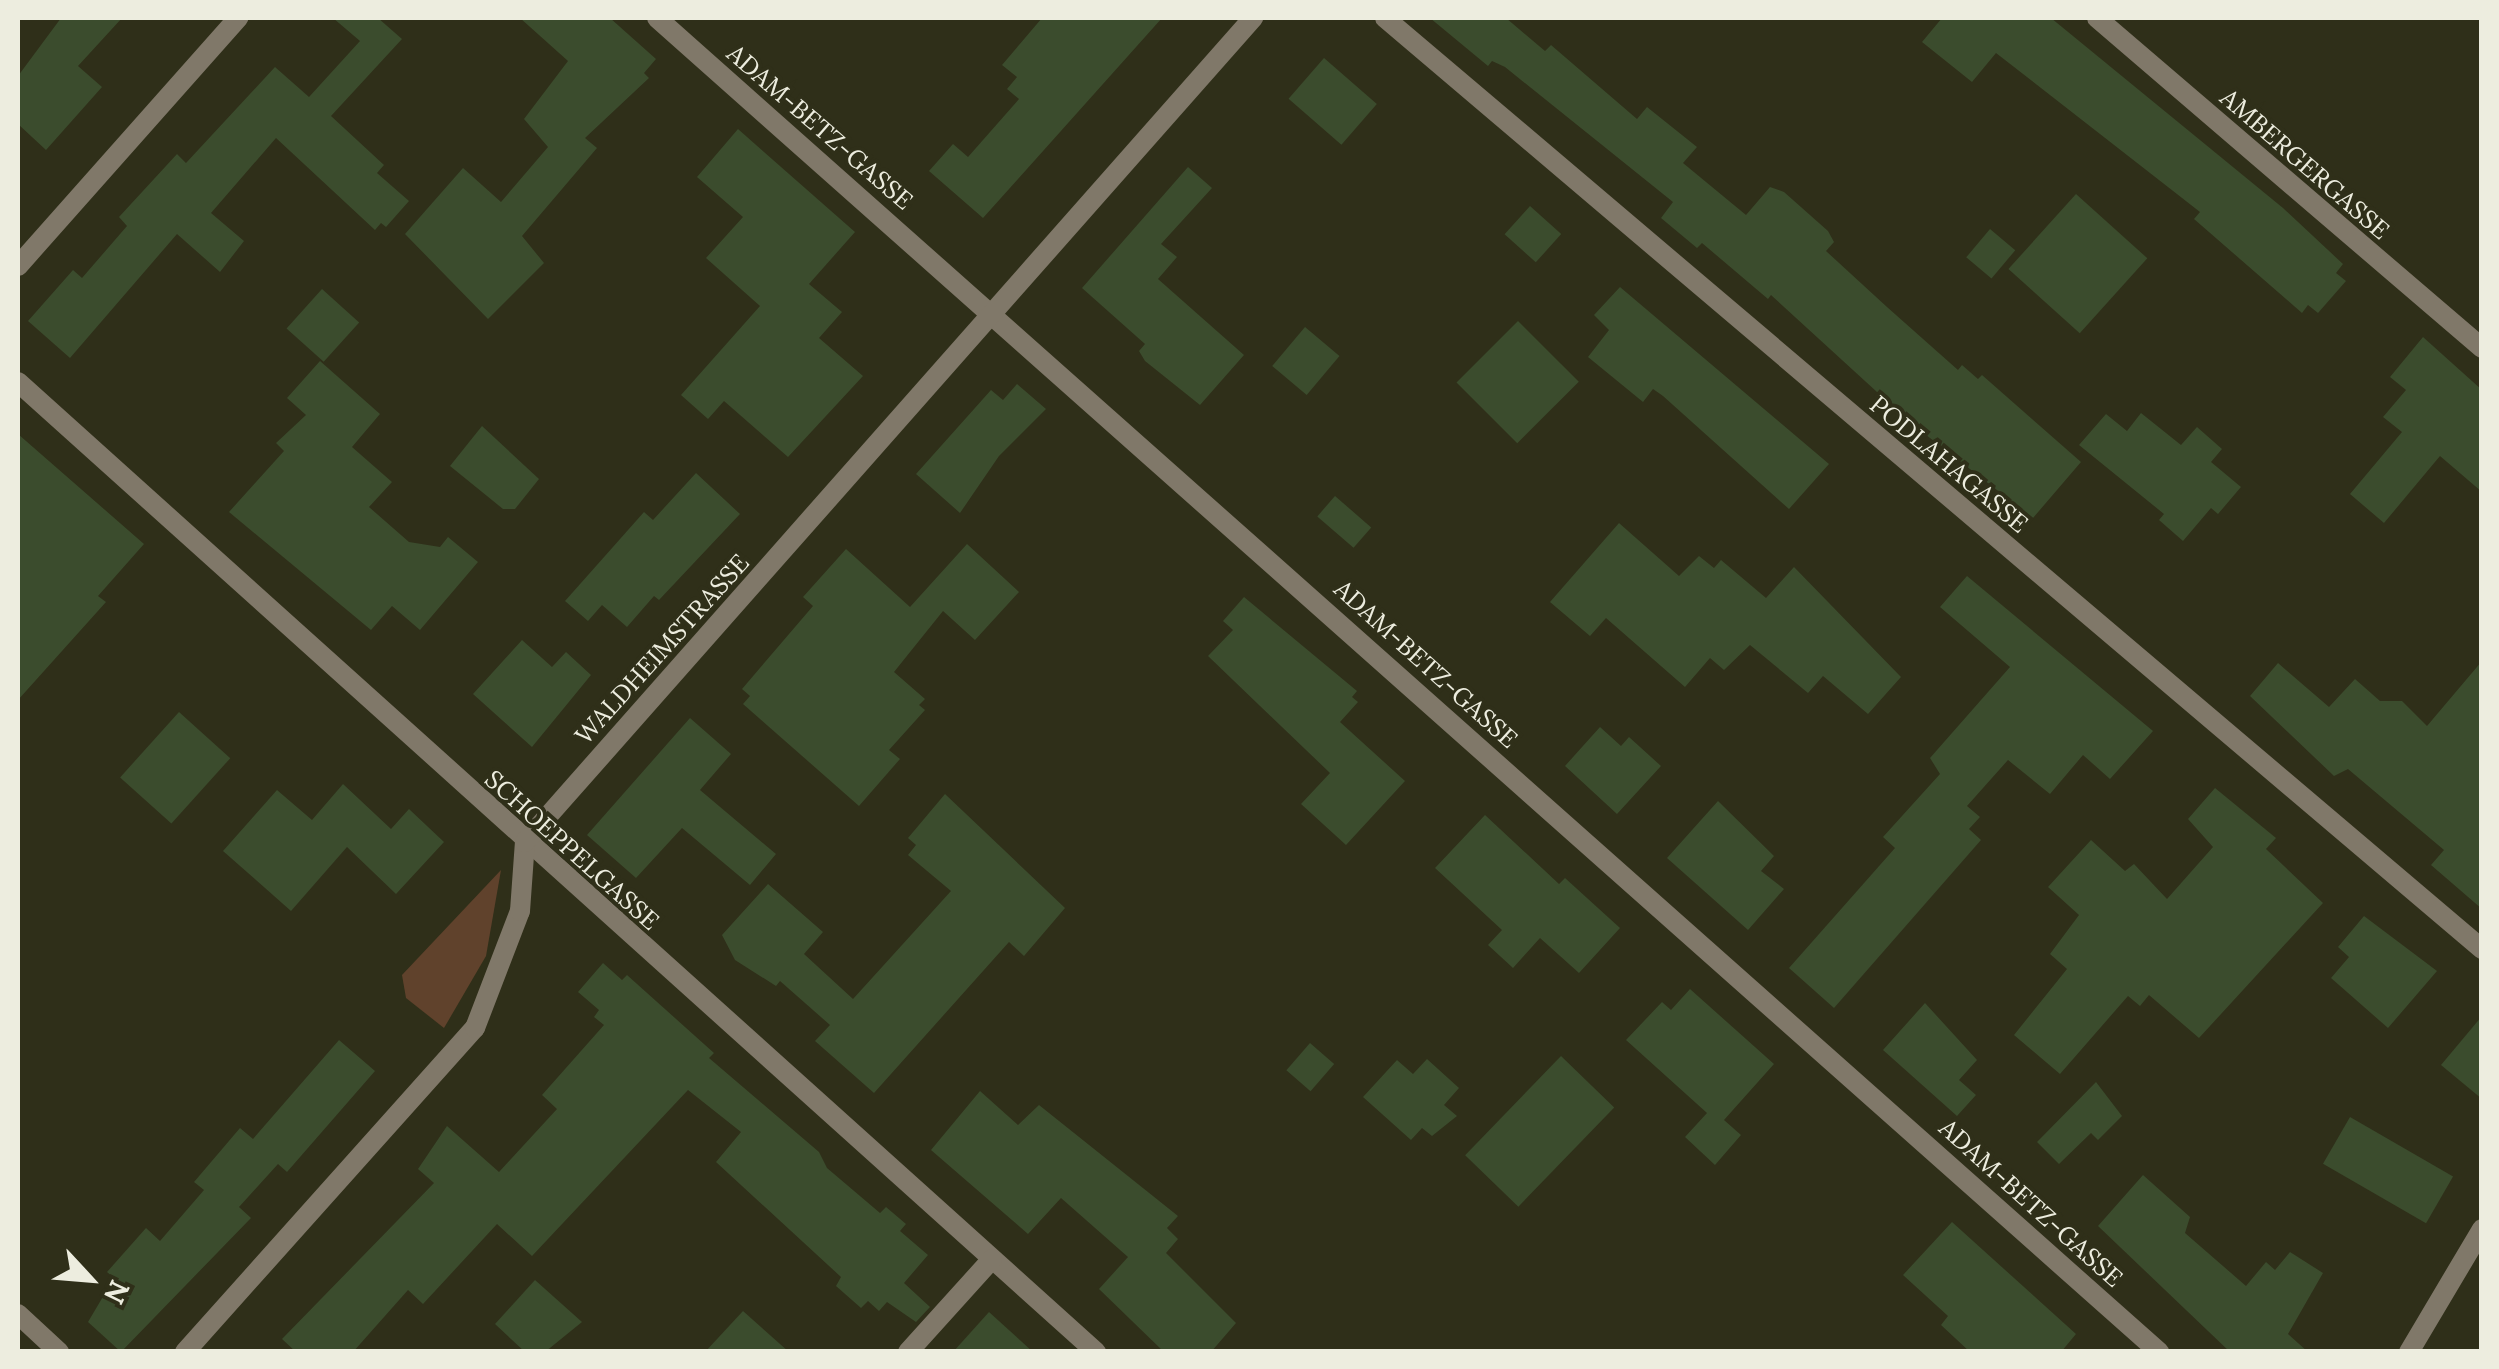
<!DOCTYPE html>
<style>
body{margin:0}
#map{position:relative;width:2499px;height:1369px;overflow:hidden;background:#2f2f19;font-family:Lora,serif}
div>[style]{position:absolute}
.green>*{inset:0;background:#60422c}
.building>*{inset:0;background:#3b4c2d;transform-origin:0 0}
.minor>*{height:20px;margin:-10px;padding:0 10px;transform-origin:10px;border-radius:10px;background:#807869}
span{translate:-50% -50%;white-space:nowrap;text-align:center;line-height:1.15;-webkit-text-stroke:8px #2f2f19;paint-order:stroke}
.street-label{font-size:25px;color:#ededdf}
.frame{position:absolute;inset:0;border:20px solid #ededdf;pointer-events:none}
.north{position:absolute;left:40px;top:1229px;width:100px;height:100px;-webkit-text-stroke:8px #2f2f19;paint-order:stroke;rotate:116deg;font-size:28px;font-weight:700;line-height:40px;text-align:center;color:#ededdf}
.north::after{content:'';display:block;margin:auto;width:35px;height:45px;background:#ededdf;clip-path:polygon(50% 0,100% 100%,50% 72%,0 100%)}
</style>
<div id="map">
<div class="green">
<div style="clip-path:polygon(501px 870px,486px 956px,444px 1028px,406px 998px,402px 975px)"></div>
</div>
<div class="building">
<div style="clip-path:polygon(61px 18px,122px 18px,78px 66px,102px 87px,46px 150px,18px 124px,18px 76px)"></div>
<div style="clip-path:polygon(333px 18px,378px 18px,402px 39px,331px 116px,384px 165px,377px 173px,409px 201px,386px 227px,381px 223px,375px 230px,276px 138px,211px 213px,244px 241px,220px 272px,177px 234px,70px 358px,28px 321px,73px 270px,82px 278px,127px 226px,119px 217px,177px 154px,186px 163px,275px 67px,309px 97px,360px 41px)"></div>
<div style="clip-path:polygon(520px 18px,610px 18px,656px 59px,644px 73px,649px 78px,585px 138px,597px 148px,522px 236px,544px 263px,488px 319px,405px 234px,463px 168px,501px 202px,548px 147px,524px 119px,568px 61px)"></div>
<div style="clip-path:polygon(1042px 18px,1162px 18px,983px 218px,929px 171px,953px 144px,968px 157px,1019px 99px,1007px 89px,1017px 77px,1002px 65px)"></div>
<div style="clip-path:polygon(1430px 18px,1506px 18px,1545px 51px,1551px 45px,1637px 119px,1647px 107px,1697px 147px,1683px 163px,1746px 215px,1770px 187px,1784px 192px,1828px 231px,1834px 242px,1826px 251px,1887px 307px,1958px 370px,1962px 365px,1978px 379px,1982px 375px,2081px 462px,2033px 518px,1912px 424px,1771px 295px,1768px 299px,1702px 243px,1697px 248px,1661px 218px,1673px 202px,1505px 67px,1492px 61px,1488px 66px)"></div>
<div style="clip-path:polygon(1942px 18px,2051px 18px,2283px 208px,2343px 264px,2336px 273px,2346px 281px,2318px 313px,2308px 305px,2302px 313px,2194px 219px,2200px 212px,1996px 53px,1972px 82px,1922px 42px)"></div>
<div style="left:1324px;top:58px;width:70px;height:54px;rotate:41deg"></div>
<div style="clip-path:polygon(738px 129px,855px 232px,809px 284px,842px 312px,819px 338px,863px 376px,788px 457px,724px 401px,708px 419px,681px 395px,760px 306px,706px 258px,743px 217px,697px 177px)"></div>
<div style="clip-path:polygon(1188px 167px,1212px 188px,1161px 244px,1177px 257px,1158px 279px,1244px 355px,1200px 405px,1145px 361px,1139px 351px,1145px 344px,1082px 288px)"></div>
<div style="left:2076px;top:194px;width:96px;height:101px;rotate:42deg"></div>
<div style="left:1530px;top:206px;width:42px;height:38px;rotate:42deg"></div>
<div style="left:1990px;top:229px;width:33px;height:37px;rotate:40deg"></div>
<div style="clip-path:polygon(1620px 287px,1829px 464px,1789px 509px,1663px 396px,1653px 389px,1643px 402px,1588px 357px,1609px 330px,1594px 315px)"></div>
<div style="left:322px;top:289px;width:50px;height:53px;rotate:42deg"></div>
<div style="left:1518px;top:321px;width:86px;height:87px;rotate:45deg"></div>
<div style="left:1305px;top:327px;width:45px;height:51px;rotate:40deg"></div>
<div style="clip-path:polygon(2423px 337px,2482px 390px,2482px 492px,2440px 456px,2384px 523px,2350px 494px,2402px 432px,2383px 417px,2406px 390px,2390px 377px)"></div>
<div style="clip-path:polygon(320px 361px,380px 414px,352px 447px,392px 482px,369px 507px,409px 542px,440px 547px,448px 537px,478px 562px,420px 630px,392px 606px,371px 630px,229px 512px,284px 451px,276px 443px,306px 415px,287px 398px)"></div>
<div style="clip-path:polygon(1017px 384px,1046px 409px,999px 456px,960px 513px,916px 474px,991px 390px,1003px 400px)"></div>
<div style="clip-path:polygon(2141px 413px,2181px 445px,2197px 427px,2222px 449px,2211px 462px,2241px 487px,2218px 514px,2211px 508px,2183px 541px,2159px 520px,2164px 514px,2079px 445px,2106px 414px,2127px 431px)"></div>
<div style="clip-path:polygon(482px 426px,539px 479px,515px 509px,503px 509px,450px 466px)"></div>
<div style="clip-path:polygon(18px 434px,144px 544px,98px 596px,106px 602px,18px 700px)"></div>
<div style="clip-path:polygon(696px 473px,740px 514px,659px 600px,654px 596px,627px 627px,602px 605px,588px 621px,565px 601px,644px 512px,653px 520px)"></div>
<div style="left:1335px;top:496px;width:48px;height:27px;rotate:41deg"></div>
<div style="clip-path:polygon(1619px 523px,1679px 576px,1699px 556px,1714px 568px,1721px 560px,1766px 598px,1794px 567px,1901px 677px,1868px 714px,1823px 676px,1808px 693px,1750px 645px,1724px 670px,1710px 658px,1685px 687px,1606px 618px,1590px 636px,1550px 602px)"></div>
<div style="clip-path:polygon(967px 544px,1019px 592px,975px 640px,943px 611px,894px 672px,925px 699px,919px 705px,925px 710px,889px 750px,900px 759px,859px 806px,743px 704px,750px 696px,742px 689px,813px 606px,803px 597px,846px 549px,910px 607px)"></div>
<div style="clip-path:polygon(1967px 576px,2153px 731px,2110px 779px,2083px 755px,2050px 794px,2008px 760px,1967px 806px,1980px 817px,1969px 829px,1981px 840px,1834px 1008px,1789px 968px,1895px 848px,1883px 837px,1940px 774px,1930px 758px,2010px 667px,1940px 607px)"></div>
<div style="clip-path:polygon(1244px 597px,1357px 691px,1352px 697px,1358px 702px,1340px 722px,1405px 781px,1346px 845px,1301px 804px,1330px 773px,1208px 656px,1233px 630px,1223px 621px)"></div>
<div style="clip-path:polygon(522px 640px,552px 667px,566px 652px,591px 675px,532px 747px,473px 694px)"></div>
<div style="clip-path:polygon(2482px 661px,2482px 909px,2431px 865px,2444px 850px,2348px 769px,2334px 776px,2250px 696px,2278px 663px,2329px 707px,2355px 679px,2380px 701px,2402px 701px,2427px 726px)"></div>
<div style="left:179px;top:712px;width:69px;height:88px;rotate:42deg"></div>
<div style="clip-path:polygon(690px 718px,731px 754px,700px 790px,776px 854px,750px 885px,682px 828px,636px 878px,587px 835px)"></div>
<div style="clip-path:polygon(1600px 727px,1621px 746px,1629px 737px,1661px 766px,1617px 814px,1565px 766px)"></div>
<div style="clip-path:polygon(343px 784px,391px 829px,409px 809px,444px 842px,396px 894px,347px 847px,291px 911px,223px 851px,277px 790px,312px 820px)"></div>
<div style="clip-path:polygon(2215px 788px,2276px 838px,2266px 849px,2323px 903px,2199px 1038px,2149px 995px,2140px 1006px,2128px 996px,2060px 1074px,2014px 1035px,2067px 969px,2050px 954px,2079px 915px,2048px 887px,2091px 840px,2125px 871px,2134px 864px,2167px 899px,2213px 847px,2188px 819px)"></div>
<div style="clip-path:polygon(945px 794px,1065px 908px,1024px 956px,1009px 942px,874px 1093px,815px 1041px,830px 1025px,780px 981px,776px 986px,735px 960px,722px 935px,768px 884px,823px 932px,804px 954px,853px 999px,951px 891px,908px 855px,916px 845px,908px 838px)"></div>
<div style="clip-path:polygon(1718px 801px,1774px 856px,1761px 871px,1784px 889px,1748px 930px,1667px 858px)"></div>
<div style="clip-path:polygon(1485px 815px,1559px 884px,1565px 878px,1620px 928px,1579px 973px,1540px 938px,1513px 968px,1488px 945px,1502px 930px,1435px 868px)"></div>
<div style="clip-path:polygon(2364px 916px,2437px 971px,2388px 1028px,2331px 978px,2349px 957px,2338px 947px)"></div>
<div style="clip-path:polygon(603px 963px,622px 980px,627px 975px,714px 1053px,709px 1058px,819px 1152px,827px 1168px,880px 1213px,886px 1207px,906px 1224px,900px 1231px,928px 1255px,904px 1283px,930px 1307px,916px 1322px,887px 1302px,879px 1311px,868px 1301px,861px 1308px,836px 1286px,841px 1277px,716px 1162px,741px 1132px,688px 1090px,532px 1256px,497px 1224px,423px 1304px,408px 1290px,353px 1352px,296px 1352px,282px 1339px,434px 1183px,418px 1169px,447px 1126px,499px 1172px,557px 1109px,542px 1095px,604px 1025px,594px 1017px,599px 1010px,578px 992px)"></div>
<div style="clip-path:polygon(1690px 989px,1774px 1064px,1724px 1120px,1741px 1135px,1715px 1165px,1685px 1137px,1707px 1113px,1626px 1040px,1662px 1002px,1671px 1010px)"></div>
<div style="clip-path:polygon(1925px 1003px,1977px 1060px,1959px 1080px,1976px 1095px,1957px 1116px,1883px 1050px)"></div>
<div style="clip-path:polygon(2482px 1016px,2482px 1099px,2441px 1065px)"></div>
<div style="clip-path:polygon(339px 1040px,375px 1071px,287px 1172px,278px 1164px,239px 1207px,251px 1218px,121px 1352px,88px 1322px,114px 1278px,107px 1272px,146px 1228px,160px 1241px,204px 1190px,194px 1182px,240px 1128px,253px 1139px)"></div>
<div style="left:1310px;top:1043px;width:32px;height:36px;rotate:41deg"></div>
<div style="left:1561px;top:1056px;width:74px;height:138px;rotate:44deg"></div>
<div style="clip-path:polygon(1427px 1059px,1459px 1088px,1444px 1105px,1457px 1116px,1432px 1136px,1422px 1128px,1411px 1140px,1363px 1097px,1397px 1060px,1413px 1074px)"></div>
<div style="clip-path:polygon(2096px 1082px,2122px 1116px,2098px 1140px,2091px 1133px,2059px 1164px,2037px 1142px)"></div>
<div style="clip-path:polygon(980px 1091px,1018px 1125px,1039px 1105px,1178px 1216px,1167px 1228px,1178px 1239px,1166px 1253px,1236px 1323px,1211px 1352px,1164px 1352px,1099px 1289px,1128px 1257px,1061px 1198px,1028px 1234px,931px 1150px)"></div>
<div style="left:2350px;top:1117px;width:119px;height:54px;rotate:30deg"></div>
<div style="clip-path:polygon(2143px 1175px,2190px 1217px,2185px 1233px,2246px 1286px,2266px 1262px,2275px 1270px,2290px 1252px,2323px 1273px,2288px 1334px,2308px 1352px,2230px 1352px,2098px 1226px)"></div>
<div style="clip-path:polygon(1952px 1222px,2076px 1334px,2061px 1352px,1970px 1352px,1941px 1325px,1948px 1316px,1903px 1275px)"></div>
<div style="clip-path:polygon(535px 1280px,582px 1322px,545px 1352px,525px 1352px,495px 1324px)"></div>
<div style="clip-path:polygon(743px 1311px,789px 1352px,705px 1352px)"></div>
<div style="clip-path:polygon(989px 1312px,1033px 1352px,953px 1352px)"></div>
</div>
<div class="minor">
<div style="left:657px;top:18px;width:2009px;rotate:41.61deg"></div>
<div style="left:1385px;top:18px;width:1439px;rotate:40.32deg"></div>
<div style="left:2097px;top:18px;width:507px;rotate:40.6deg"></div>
<div style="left:18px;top:266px;width:332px;rotate:-48.4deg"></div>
<div style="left:18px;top:382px;width:1450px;rotate:41.98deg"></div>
<div style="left:18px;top:1314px;width:56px;rotate:42.8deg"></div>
<div style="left:185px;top:1352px;width:435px;rotate:-48.2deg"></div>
<div style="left:475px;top:1028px;width:125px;rotate:-69deg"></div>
<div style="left:520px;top:911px;width:69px;rotate:-85.9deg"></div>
<div style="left:525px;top:842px;width:1100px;rotate:-48.54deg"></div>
<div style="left:908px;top:1352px;width:125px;rotate:-47.9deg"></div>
<div style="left:2409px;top:1352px;width:143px;rotate:-59.3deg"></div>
</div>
<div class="street-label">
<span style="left:820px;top:127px;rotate:41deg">ADAM-BETZ-GASSE</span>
<span style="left:2305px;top:164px;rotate:41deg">AMBERGERGASSE</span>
<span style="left:1949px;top:464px;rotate:40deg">PODLAHAGASSE</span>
<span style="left:662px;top:649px;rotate:-48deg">WALDHEIMSTRASSE</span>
<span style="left:1426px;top:664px;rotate:42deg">ADAM-BETZ-GASSE</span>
<span style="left:572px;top:850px;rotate:42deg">SCHOEPPELGASSE</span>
<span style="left:2031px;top:1203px;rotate:42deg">ADAM-BETZ-GASSE</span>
</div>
<div class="frame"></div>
<div class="north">N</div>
</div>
